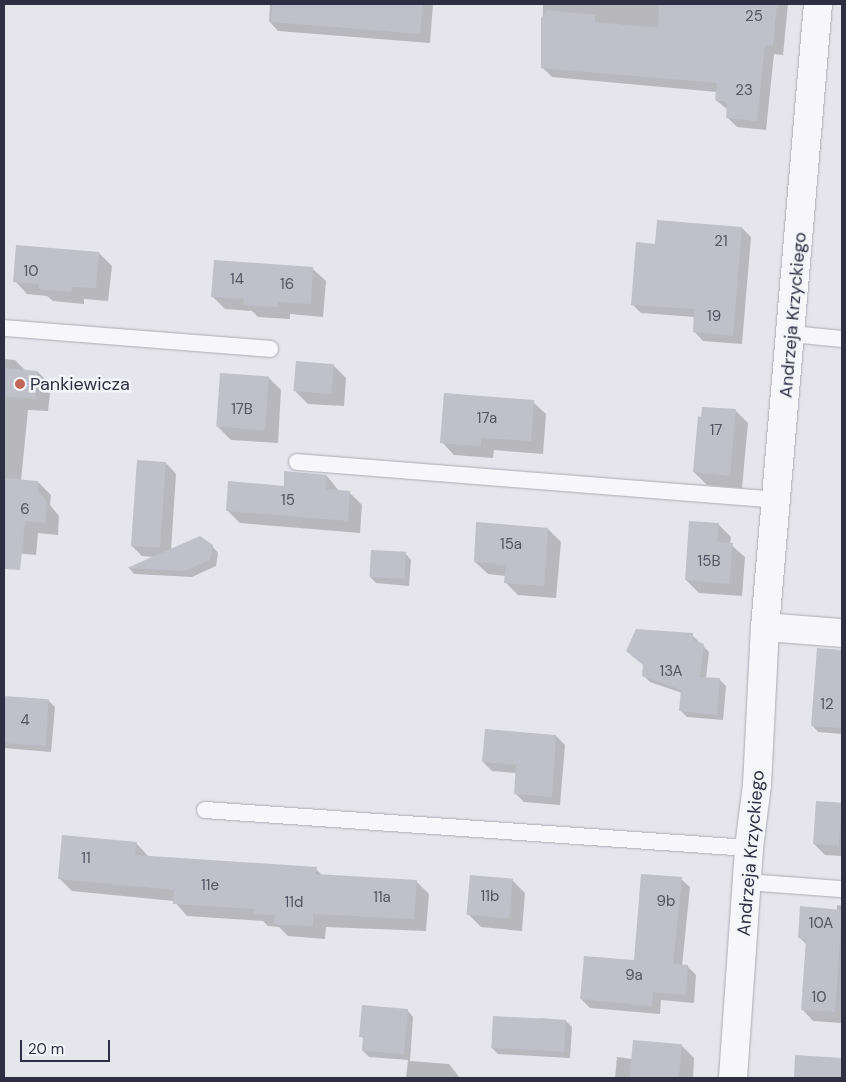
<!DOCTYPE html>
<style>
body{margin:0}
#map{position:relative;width:846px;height:1082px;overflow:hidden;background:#e5e5eb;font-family:"DM Sans",sans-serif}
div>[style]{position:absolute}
.shadow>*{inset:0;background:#0003}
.building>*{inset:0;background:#bfc0ca;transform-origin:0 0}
.roads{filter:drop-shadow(0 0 1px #aaabb5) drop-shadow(0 0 1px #aaabb5)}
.lane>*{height:16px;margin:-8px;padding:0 8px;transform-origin:8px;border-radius:8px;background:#f7f7fa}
.street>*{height:28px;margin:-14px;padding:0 14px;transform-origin:14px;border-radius:14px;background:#f7f7fa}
.dots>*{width:14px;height:14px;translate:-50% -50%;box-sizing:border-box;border:2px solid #f4f5f8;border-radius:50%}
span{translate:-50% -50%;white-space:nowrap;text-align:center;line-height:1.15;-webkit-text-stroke:5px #f4f5f8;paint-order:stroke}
.number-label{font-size:15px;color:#525364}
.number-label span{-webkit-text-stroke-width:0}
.street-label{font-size:18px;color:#2e2f42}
.poi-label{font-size:18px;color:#2e2f42}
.left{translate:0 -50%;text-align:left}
.frame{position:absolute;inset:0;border:5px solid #2e2f42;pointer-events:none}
.scale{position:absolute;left:20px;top:1040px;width:90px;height:22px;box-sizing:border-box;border:2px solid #2e2f42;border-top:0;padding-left:6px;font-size:15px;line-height:18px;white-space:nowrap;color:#2e2f42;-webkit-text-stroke:4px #f4f5f8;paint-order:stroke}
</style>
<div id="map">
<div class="shadow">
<div style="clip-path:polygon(270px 4px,433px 4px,430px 43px,278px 31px,269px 21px)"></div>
<div style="clip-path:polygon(543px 4px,788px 4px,783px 55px,774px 54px,766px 130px,737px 127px,727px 117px,728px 110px,716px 100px,717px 92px,552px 77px,542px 67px)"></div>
<div style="clip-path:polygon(742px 228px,751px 237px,742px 344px,703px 341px,694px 331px,695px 317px,641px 313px,632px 304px,656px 245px)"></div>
<div style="clip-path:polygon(99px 253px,112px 266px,108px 301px,84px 299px,84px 304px,53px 301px,47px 296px,27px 294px,15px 281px)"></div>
<div style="clip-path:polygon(313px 269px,326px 281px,323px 317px,290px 314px,290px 319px,258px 317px,252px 311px,225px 309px,212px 296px)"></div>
<div style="clip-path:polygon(4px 359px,15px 360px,26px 371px,38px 372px,51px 385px,48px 411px,28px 410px,21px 481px,38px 482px,51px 495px,50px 505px,59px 516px,58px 535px,38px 533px,36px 555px,4px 552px)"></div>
<div style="clip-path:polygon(333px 365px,346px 378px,344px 406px,308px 404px,295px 391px)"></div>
<div style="clip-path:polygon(268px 377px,281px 390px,278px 443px,231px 440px,218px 427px)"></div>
<div style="clip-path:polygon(533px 402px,546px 414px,543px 454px,494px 450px,493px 458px,454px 455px,442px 442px)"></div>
<div style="clip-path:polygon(736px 411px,748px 423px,742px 488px,707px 485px,694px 472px)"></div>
<div style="clip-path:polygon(166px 463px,176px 474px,171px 550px,212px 546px,218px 553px,216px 566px,192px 577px,134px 574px,129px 568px,154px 557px,142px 556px,131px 545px)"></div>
<div style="clip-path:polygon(327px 476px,339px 491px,349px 492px,362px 505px,360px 533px,240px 523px,227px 510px,285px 487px)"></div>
<div style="clip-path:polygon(718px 524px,731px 537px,730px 544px,745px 557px,742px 596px,699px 593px,686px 580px)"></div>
<div style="clip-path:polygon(548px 529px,561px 542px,556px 598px,518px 595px,505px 582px,506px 576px,488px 574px,475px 562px)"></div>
<div style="clip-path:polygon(405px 553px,411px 560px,409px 586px,376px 583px,370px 577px)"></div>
<div style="clip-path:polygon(692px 635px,709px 652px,706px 678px,720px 680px,726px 686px,723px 720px,687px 717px,681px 711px,682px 693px,650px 682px,644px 676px)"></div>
<div style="clip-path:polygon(818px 650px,842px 652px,842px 734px,818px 732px,812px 725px)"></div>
<div style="clip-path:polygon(4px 697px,49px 701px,55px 707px,51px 752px,4px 748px)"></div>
<div style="clip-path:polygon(556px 736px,565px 745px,560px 805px,524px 802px,515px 793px,516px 773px,492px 771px,483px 762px)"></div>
<div style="clip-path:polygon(817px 802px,842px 804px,842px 856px,825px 855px,814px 844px)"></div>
<div style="clip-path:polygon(136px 843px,149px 857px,316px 869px,323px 876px,416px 881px,429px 894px,426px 931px,326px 927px,325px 939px,288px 936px,279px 927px,268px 926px,263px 921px,187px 916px,174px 901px,72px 891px,59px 878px)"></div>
<div style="clip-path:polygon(681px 879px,690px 887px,682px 966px,687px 966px,696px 975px,694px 1003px,661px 1000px,660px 1014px,590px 1008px,581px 999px,635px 962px)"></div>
<div style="clip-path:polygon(512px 880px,525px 893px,522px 931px,481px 927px,468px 914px)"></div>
<div style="clip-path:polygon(837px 905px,842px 906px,842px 1023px,813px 1021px,802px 1009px,807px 945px,800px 938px,837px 910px)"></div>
<div style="clip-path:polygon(407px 1010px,413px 1017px,410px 1061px,449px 1064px,460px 1078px,406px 1078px,408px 1060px,369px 1057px,363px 1051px,364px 1039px,360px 1036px)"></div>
<div style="clip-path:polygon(540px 1018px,566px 1021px,572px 1027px,570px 1058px,498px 1054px,491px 1047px,539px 1021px)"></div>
<div style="clip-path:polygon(682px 1046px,694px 1058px,693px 1078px,615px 1078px,617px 1057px,632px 1059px)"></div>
<div style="clip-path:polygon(796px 1056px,842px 1060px,842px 1078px,795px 1078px)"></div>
</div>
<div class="building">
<div style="clip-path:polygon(272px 4px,423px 4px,420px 34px,271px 22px)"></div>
<div style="clip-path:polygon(659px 4px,777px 4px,773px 46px,765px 45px,757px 121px,726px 118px,727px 102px,715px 100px,717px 83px,541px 68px,541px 18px,547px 10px,595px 15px,595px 22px,658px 28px)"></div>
<div style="clip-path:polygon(657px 220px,742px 227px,733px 336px,693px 332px,694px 309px,631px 305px,636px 242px,655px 244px)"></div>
<div style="clip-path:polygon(16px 245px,99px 252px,96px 288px,72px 287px,71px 292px,39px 289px,39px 284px,13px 282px)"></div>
<div style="clip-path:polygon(214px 260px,313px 267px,311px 304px,278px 302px,277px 307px,243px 305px,244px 299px,211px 297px)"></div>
<div style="left:296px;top:361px;width:38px;height:30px;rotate:5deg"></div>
<div style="left:4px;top:368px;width:34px;height:28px;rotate:5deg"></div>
<div style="left:220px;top:373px;width:49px;height:54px;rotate:4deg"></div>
<div style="clip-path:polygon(444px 393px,534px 400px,531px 441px,481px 438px,481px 446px,440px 443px)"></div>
<div style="clip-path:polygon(702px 407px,736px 409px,730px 476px,693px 472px,698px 416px,701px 417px)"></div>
<div style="left:137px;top:460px;width:29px;height:86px;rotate:4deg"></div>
<div style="clip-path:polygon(284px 471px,327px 475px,326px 489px,350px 491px,348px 521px,226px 511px,228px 481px,284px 486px)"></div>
<div style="clip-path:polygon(4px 478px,38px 481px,38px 491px,47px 502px,45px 523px,25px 521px,20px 570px,4px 569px)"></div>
<div style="clip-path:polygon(689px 521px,719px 523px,717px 542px,733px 543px,729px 584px,685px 580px)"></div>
<div style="clip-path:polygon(476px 522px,548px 528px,544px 586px,504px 583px,506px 565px,474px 562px)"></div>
<div style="clip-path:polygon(200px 536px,213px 545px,210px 560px,185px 571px,127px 568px)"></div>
<div style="left:371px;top:550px;width:35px;height:27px;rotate:3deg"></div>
<div style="clip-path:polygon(636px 629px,693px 633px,693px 640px,704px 644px,700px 677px,720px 678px,717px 715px,679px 711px,681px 690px,642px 676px,643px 665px,626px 651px)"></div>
<div style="clip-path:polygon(817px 648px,842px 650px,842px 728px,811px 726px)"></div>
<div style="left:4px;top:696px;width:45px;height:47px;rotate:4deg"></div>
<div style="clip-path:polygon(485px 729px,556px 735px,552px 797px,514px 794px,516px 765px,482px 762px)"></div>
<div style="left:816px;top:801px;width:26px;height:43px;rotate:4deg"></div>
<div style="clip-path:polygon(62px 835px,137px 842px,135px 855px,317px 867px,316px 874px,417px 880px,414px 919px,313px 914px,313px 926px,274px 924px,275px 915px,253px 914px,254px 909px,173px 904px,174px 890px,58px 879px)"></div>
<div style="clip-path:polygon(641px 874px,682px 877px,673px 964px,688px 965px,686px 995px,653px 992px,652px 1006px,580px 999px,584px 956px,634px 960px)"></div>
<div style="left:470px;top:875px;width:43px;height:40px;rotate:5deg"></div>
<div style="clip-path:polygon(800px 906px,842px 910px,835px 1012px,801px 1010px,806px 939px,798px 938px)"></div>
<div style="clip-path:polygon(362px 1005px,408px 1009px,404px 1054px,362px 1051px,363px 1037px,359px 1037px)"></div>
<div style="left:493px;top:1016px;width:73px;height:32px;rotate:3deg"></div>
<div style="left:633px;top:1040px;width:49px;height:38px;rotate:5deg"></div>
<div style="clip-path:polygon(795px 1055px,842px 1058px,842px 1078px,794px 1078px)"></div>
</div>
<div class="roads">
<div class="lane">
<div style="left:4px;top:328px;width:267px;rotate:4.5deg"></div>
<div style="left:792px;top:334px;width:50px;rotate:5.7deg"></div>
<div style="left:297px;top:462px;width:482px;rotate:4.5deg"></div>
<div style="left:205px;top:810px;width:545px;rotate:4deg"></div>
<div style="left:748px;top:882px;width:94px;rotate:4.3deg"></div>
</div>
<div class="street">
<div style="left:765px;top:627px;width:77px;rotate:4.5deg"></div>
<div style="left:733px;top:1078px;width:231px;rotate:-86deg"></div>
<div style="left:749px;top:848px;width:64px;rotate:-82.8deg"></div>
<div style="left:757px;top:785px;width:158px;rotate:-87.1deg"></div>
<div style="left:765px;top:627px;width:625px;rotate:-85.14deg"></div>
</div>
</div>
<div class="dots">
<div style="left:20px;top:384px;background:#c26758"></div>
</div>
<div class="number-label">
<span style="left:754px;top:17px">25</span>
<span style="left:744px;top:91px">23</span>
<span style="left:721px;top:242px">21</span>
<span style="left:31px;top:272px">10</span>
<span style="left:237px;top:280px">14</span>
<span style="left:287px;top:285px">16</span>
<span style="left:714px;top:317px">19</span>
<span style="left:242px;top:410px">17B</span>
<span style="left:487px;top:419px">17a</span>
<span style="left:716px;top:431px">17</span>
<span style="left:288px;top:501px">15</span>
<span style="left:25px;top:510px">6</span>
<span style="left:511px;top:545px">15a</span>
<span style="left:709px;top:562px">15B</span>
<span style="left:671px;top:672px">13A</span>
<span style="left:827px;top:705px">12</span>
<span style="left:25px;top:721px">4</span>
<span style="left:86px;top:859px">11</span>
<span style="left:210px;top:886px">11e</span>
<span style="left:490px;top:897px">11b</span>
<span style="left:382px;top:898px">11a</span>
<span style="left:666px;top:902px">9b</span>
<span style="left:294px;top:903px">11d</span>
<span style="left:821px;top:924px">10A</span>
<span style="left:634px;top:976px">9a</span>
<span style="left:819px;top:998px">10</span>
</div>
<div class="street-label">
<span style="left:793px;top:315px;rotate:-85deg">Andrzeja Krzyckiego</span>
<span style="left:751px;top:853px;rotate:-85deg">Andrzeja Krzyckiego</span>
</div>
<div class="poi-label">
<span class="left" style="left:30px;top:384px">Pankiewicza</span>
</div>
<div class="frame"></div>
<div class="scale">20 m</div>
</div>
